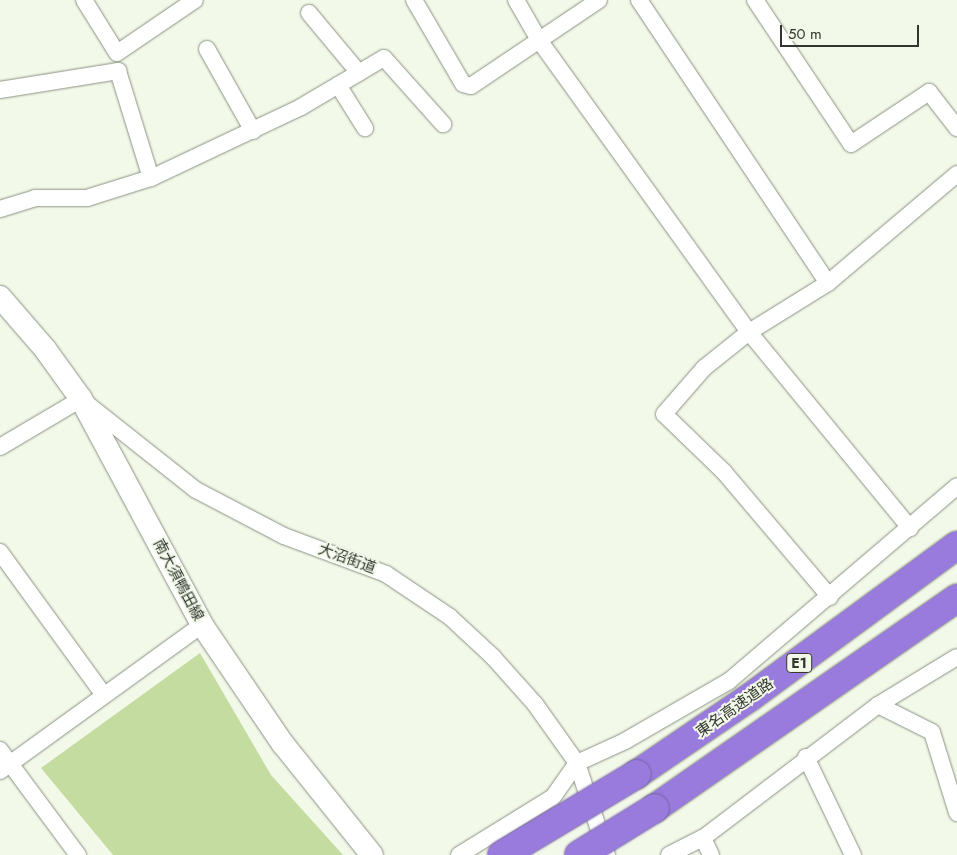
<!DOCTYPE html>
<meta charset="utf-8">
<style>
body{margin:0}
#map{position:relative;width:957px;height:855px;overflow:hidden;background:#f2f9e9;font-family:Jost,"Noto Sans JP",sans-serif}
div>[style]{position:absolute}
.green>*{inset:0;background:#c5dca1}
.roads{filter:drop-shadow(0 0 1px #8b9183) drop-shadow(0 0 1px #8b9183)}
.street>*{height:16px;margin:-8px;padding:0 8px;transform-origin:8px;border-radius:8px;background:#fff}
.secondary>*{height:22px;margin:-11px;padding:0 11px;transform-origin:11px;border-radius:11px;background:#fff}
.highway>*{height:28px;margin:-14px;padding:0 14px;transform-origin:14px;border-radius:14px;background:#997bde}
.bridges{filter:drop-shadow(0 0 1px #7563a1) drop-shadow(0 0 1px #7563a1)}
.highway-bridge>*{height:28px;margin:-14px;padding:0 14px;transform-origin:14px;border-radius:14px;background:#997bde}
span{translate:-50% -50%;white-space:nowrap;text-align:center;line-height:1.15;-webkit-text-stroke:4px #f2f9e9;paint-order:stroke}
.shield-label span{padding:1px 4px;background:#f2f9e9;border:1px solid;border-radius:4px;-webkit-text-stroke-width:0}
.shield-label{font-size:14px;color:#333630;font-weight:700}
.street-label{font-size:15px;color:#333630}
.scale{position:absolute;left:780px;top:25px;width:139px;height:22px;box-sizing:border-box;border:2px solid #333630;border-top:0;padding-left:6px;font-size:15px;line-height:18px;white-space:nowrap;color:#333630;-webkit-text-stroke:4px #f2f9e9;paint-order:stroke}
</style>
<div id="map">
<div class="green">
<div style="clip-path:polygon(200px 653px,271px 775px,343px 855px,113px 855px,41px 768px)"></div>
</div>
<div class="roads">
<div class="street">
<div style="left:84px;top:0;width:62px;rotate:58.1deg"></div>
<div style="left:117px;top:53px;width:94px;rotate:-34.2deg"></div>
<div style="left:414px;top:0;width:97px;rotate:59.7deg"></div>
<div style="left:463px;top:84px;width:8px;rotate:14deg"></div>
<div style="left:471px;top:86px;width:154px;rotate:-33.9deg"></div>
<div style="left:516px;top:0;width:46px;rotate:60.1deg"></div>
<div style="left:539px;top:40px;width:360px;rotate:54.3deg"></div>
<div style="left:749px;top:332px;width:93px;rotate:-31.8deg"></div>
<div style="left:828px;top:283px;width:169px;rotate:-40.2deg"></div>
<div style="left:639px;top:0;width:340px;rotate:56.3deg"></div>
<div style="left:755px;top:0;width:173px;rotate:56.3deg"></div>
<div style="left:851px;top:144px;width:94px;rotate:-33.7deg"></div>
<div style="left:929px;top:92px;width:46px;rotate:52.1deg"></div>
<div style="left:309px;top:13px;width:78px;rotate:50.2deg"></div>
<div style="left:207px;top:49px;width:94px;rotate:60.7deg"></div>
<div style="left:338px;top:85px;width:51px;rotate:57.9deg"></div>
<div style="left:0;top:90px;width:120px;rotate:-9.1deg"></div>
<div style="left:118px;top:71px;width:112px;rotate:72.9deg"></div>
<div style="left:0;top:209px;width:37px;rotate:-17deg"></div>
<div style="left:35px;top:198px;width:52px"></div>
<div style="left:87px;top:198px;width:67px;rotate:-17.4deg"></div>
<div style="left:151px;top:178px;width:166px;rotate:-25.3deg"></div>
<div style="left:301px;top:107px;width:96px;rotate:-30.6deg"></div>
<div style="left:384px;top:58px;width:89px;rotate:48.2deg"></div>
<div style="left:0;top:447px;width:94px;rotate:-30.7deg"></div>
<div style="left:81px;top:399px;width:147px;rotate:38.4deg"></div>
<div style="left:196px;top:490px;width:99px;rotate:27.6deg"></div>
<div style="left:284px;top:536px;width:109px;rotate:20.4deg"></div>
<div style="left:386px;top:574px;width:77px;rotate:33.9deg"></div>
<div style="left:450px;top:617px;width:59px;rotate:42.9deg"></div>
<div style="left:493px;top:657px;width:63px;rotate:48.2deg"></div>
<div style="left:535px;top:704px;width:72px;rotate:54.6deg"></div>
<div style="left:577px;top:763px;width:97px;rotate:71.9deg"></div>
<div style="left:0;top:552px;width:177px;rotate:54deg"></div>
<div style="left:830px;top:597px;width:164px;rotate:-130.3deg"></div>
<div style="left:724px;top:472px;width:83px;rotate:-136deg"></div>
<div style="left:664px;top:414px;width:61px;rotate:-49deg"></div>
<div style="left:704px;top:368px;width:58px;rotate:-38.7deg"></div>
<div style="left:749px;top:332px;width:254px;rotate:50.6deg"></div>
<div style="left:878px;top:705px;width:60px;rotate:26.6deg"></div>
<div style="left:932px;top:732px;width:85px;rotate:72.8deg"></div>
<div style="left:0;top:750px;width:131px;rotate:53.4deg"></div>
<div style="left:806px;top:757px;width:109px;rotate:64.4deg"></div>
<div style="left:0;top:771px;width:249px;rotate:-35.9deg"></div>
<div style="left:703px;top:838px;width:19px;rotate:65deg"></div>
<div style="left:459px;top:855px;width:110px;rotate:-31.7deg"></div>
<div style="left:553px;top:797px;width:42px;rotate:-54.8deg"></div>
<div style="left:577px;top:763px;width:53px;rotate:-24.6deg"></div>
<div style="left:625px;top:741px;width:120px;rotate:-30deg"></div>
<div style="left:729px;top:681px;width:300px;rotate:-40.5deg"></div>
<div style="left:669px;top:855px;width:38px;rotate:-27deg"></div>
<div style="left:703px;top:838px;width:220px;rotate:-37.2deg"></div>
<div style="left:878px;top:705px;width:92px;rotate:-31.3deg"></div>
</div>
<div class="secondary">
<div style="left:0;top:297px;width:69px;rotate:49.1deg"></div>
<div style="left:45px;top:349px;width:62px;rotate:54.2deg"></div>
<div style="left:81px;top:399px;width:256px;rotate:61.8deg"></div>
<div style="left:202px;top:625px;width:144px;rotate:55.8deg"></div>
<div style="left:283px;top:744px;width:142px;rotate:51.3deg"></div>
</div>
<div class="highway">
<div style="left:637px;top:774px;width:135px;rotate:-34.2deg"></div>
<div style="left:749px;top:698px;width:258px;rotate:-36.3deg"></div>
<div style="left:655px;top:808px;width:368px;rotate:-34.8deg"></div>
</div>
</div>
<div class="bridges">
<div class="highway-bridge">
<div style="left:502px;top:855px;width:157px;rotate:-31deg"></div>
<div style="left:579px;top:855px;width:89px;rotate:-31.7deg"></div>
</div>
</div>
<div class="shield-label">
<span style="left:799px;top:663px">E1</span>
</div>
<div class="street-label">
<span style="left:347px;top:559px;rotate:20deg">大沼街道</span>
<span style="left:178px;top:580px;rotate:62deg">南大須鴨田線</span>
<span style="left:735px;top:708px;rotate:-35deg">東名高速道路</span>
</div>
<div class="scale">50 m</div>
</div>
